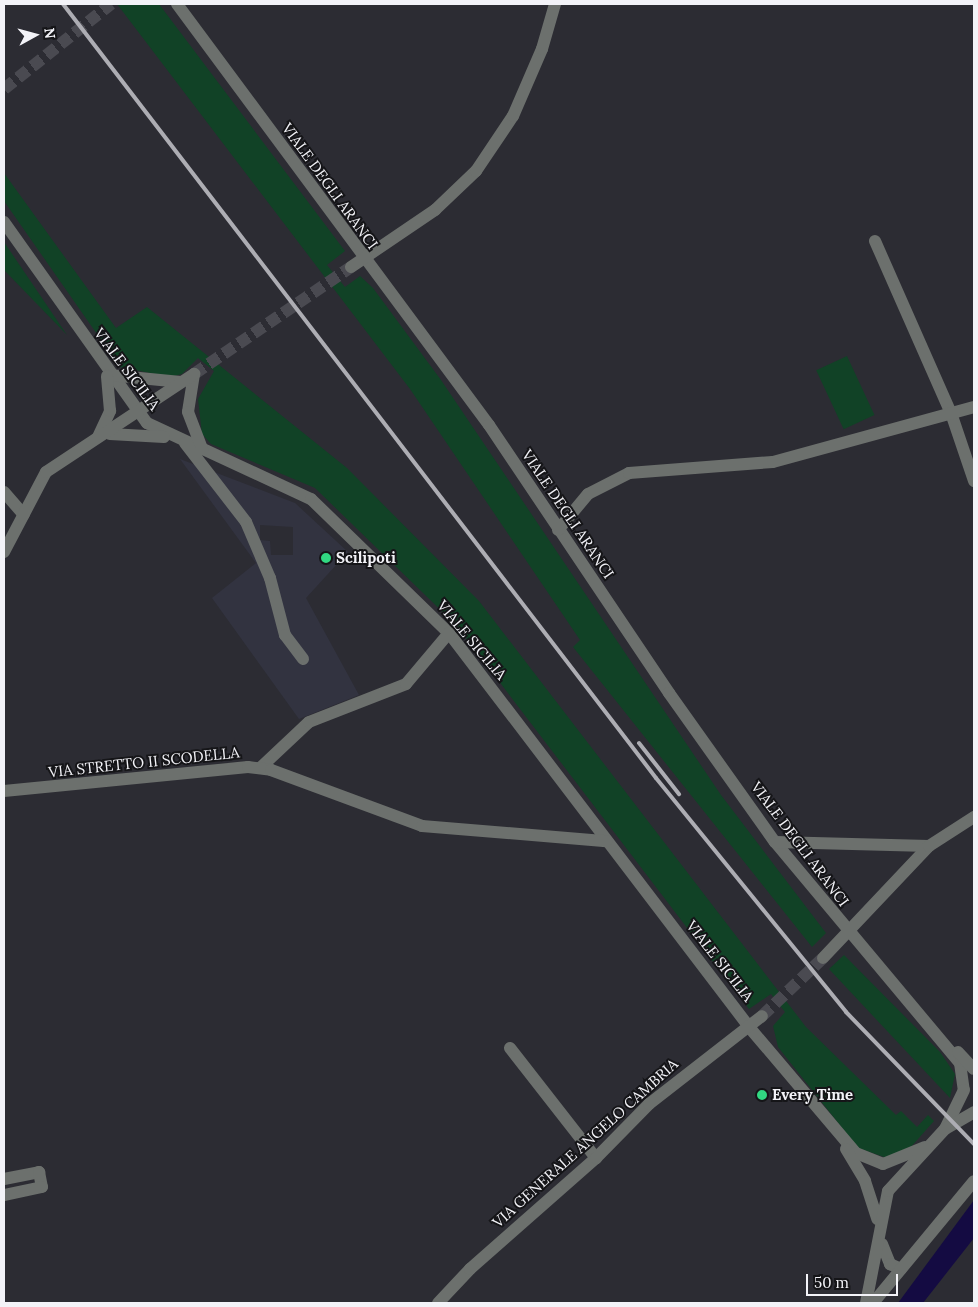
<!DOCTYPE html>
<style>
body{margin:0}
#map{position:relative;width:978px;height:1307px;overflow:hidden;background:#2c2c33;font-family:Lora,serif}
div>[style]{position:absolute}
.built>*{inset:0;background:#323340}
.green>*{inset:0;background:#114226;transform-origin:0 0}
.water>*{inset:0;background:#140b42}
.minor-tunnel>*{height:12px;margin-top:-6px;transform-origin:0;background:repeating-linear-gradient(90deg,#4a4a51 0 12px,transparent 0 18px)}
.minor>*{height:12px;margin:-6px;padding:0 6px;transform-origin:6px;border-radius:6px;background:#6c706d}
.rail>*{height:4px;margin:-2px;padding:0 2px;transform-origin:2px;border-radius:2px;background:#adadb3}
.dots>*{width:14px;height:14px;translate:-50% -50%;box-sizing:border-box;border:2px solid #151518;border-radius:50%}
span{translate:-50% -50%;white-space:nowrap;text-align:center;line-height:1.15;-webkit-text-stroke:4px #151518;paint-order:stroke}
.street-label{font-size:15px;color:#f3f3f8}
.poi-label{font-size:15px;color:#f3f3f8;font-weight:700}
.left{translate:0 -50%;text-align:left}
.frame{position:absolute;inset:0;border:5px solid #f3f3f8;pointer-events:none}
.north{position:absolute;left:10px;top:10px;width:50px;height:50px;-webkit-text-stroke:4px #151518;paint-order:stroke;rotate:83deg;font-size:14px;font-weight:700;line-height:20px;text-align:center;color:#f3f3f8}
.north::after{content:'';display:block;margin:auto;width:18px;height:22px;background:#f3f3f8;clip-path:polygon(50% 0,100% 100%,50% 72%,0 100%)}
.scale{position:absolute;left:806px;top:1274px;width:92px;height:22px;box-sizing:border-box;border:2px solid #f3f3f8;border-top:0;padding-left:6px;font-size:15px;line-height:18px;white-space:nowrap;color:#f3f3f8;-webkit-text-stroke:4px #151518;paint-order:stroke}
</style>
<div id="map">
<div class="built">
<div style="clip-path:polygon(evenodd,180px 459px,295px 503px,348px 552px,306px 598px,359px 695px,299px 719px,212px 598px,256px 563px,180px 459px,260px 525px,293px 527px,293px 555px,271px 555px,270px 541px,260px 540px,260px 525px)"></div>
</div>
<div class="green">
<div style="clip-path:polygon(117px 4px,159px 4px,345px 251px,327px 265px,345px 287px,360px 276px,373px 288px,441px 380px,721px 795px,826px 933px,812px 947px,573px 647px,580px 640px,410px 389px)"></div>
<div style="clip-path:polygon(4px 173px,116px 328px,147px 307px,347px 468px,479px 601px,806px 1027px,896px 1115px,901px 1111px,917px 1127px,928px 1115px,934px 1121px,910px 1148px,890px 1159px,858px 1148px,778px 1047px,773px 1026px,785px 1012px,771px 994px,749px 1009px,456px 625px,315px 488px,211px 444px,202px 434px,198px 399px,214px 371px,198px 358px,182px 374px,170px 377px,120px 367px,4px 201px)"></div>
<div style="clip-path:polygon(4px 242px,67px 335px,4px 270px)"></div>
<div style="left:847px;top:356px;width:65px;height:34px;rotate:65deg"></div>
<div style="clip-path:polygon(844px 955px,940px 1052px,955px 1074px,950px 1098px,829px 969px)"></div>
</div>
<div class="water">
<div style="clip-path:polygon(974px 1200px,974px 1238px,923px 1303px,898px 1303px)"></div>
</div>
<div class="minor-tunnel">
<div style="left:4px;top:89px;width:137px;rotate:-38.5deg"></div>
<div style="left:194px;top:374px;width:190px;rotate:-34.3deg"></div>
<div style="left:762px;top:1016px;width:84px;rotate:-43.6deg"></div>
</div>
<div class="minor">
<div style="left:177px;top:4px;width:524px;rotate:53.46deg"></div>
<div style="left:489px;top:425px;width:323px;rotate:56.1deg"></div>
<div style="left:669px;top:693px;width:183px;rotate:54.6deg"></div>
<div style="left:775px;top:842px;width:288px;rotate:50.1deg"></div>
<div style="left:960px;top:1063px;width:27px;rotate:82deg"></div>
<div style="left:964px;top:1090px;width:43px;rotate:116deg"></div>
<div style="left:4px;top:222px;width:247px;rotate:54.6deg"></div>
<div style="left:147px;top:423px;width:181px;rotate:24.9deg"></div>
<div style="left:311px;top:499px;width:192px;rotate:44.2deg"></div>
<div style="left:449px;top:633px;width:495px;rotate:52.7deg"></div>
<div style="left:749px;top:1027px;width:165px;rotate:49.7deg"></div>
<div style="left:856px;top:1153px;width:29px;rotate:22deg"></div>
<div style="left:883px;top:1164px;width:45px;rotate:-22deg"></div>
<div style="left:875px;top:241px;width:188px;rotate:66.2deg"></div>
<div style="left:951px;top:413px;width:72px;rotate:71.3deg"></div>
<div style="left:351px;top:267px;width:102px;rotate:-34.2deg"></div>
<div style="left:435px;top:210px;width:57px;rotate:-43.6deg"></div>
<div style="left:476px;top:171px;width:66px;rotate:-56.1deg"></div>
<div style="left:513px;top:116px;width:73px;rotate:-66.6deg"></div>
<div style="left:542px;top:49px;width:47px;rotate:-73.9deg"></div>
<div style="left:194px;top:374px;width:38px;rotate:99deg"></div>
<div style="left:188px;top:412px;width:40px;rotate:69deg"></div>
<div style="left:109px;top:375px;width:72px;rotate:5.6deg"></div>
<div style="left:110px;top:434px;width:54px;rotate:3.2deg"></div>
<div style="left:98px;top:437px;width:29px;rotate:-65deg"></div>
<div style="left:110px;top:411px;width:35px;rotate:-95deg"></div>
<div style="left:185px;top:443px;width:100px;rotate:52.3deg"></div>
<div style="left:246px;top:522px;width:61px;rotate:66.8deg"></div>
<div style="left:270px;top:578px;width:59px;rotate:75.3deg"></div>
<div style="left:285px;top:635px;width:30px;rotate:53deg"></div>
<div style="left:4px;top:492px;width:30px;rotate:49deg"></div>
<div style="left:558px;top:530px;width:47px;rotate:-50.2deg"></div>
<div style="left:588px;top:494px;width:46px;rotate:-27.1deg"></div>
<div style="left:629px;top:473px;width:144px;rotate:-4.4deg"></div>
<div style="left:773px;top:462px;width:208px;rotate:-15.3deg"></div>
<div style="left:4px;top:552px;width:90px;rotate:-62.3deg"></div>
<div style="left:46px;top:472px;width:178px;rotate:-33.5deg"></div>
<div style="left:260px;top:768px;width:67px;rotate:-43.2deg"></div>
<div style="left:309px;top:722px;width:104px;rotate:-21.4deg"></div>
<div style="left:406px;top:684px;width:67px;rotate:-49.9deg"></div>
<div style="left:4px;top:791px;width:245px;rotate:-5.6deg"></div>
<div style="left:248px;top:767px;width:23px;rotate:7deg"></div>
<div style="left:271px;top:770px;width:161px;rotate:20.3deg"></div>
<div style="left:422px;top:826px;width:185px;rotate:4.7deg"></div>
<div style="left:775px;top:842px;width:154px;rotate:1.5deg"></div>
<div style="left:823px;top:958px;width:154px;rotate:-46.6deg"></div>
<div style="left:929px;top:846px;width:54px;rotate:-32.8deg"></div>
<div style="left:510px;top:1048px;width:140px;rotate:52deg"></div>
<div style="left:958px;top:1052px;width:23px;rotate:47deg"></div>
<div style="left:846px;top:1149px;width:37px;rotate:59deg"></div>
<div style="left:865px;top:1181px;width:40px;rotate:72deg"></div>
<div style="left:4px;top:1179px;width:36px;rotate:-11deg"></div>
<div style="left:39px;top:1172px;width:15px;rotate:79deg"></div>
<div style="left:42px;top:1187px;width:39px;rotate:168deg"></div>
<div style="left:882px;top:1244px;width:22px;rotate:68deg"></div>
<div style="left:890px;top:1264px;width:12px;rotate:24deg"></div>
<div style="left:438px;top:1303px;width:47px;rotate:-46.7deg"></div>
<div style="left:470px;top:1269px;width:168px;rotate:-41.4deg"></div>
<div style="left:596px;top:1158px;width:76px;rotate:-45.5deg"></div>
<div style="left:649px;top:1104px;width:143px;rotate:-37.9deg"></div>
<div style="left:866px;top:1303px;width:114px;rotate:-78.9deg"></div>
<div style="left:888px;top:1191px;width:84px;rotate:-47.4deg"></div>
<div style="left:945px;top:1129px;width:34px;rotate:-30deg"></div>
<div style="left:873px;top:1303px;width:158px;rotate:-50.4deg"></div>
</div>
<div class="rail">
<div style="left:63px;top:4px;width:975px;rotate:52.54deg"></div>
<div style="left:656px;top:778px;width:301px;rotate:50.9deg"></div>
<div style="left:846px;top:1012px;width:184px;rotate:45.9deg"></div>
<div style="left:639px;top:743px;width:65px;rotate:51.9deg"></div>
</div>
<div class="dots">
<div style="left:326px;top:558px;background:#31d882"></div>
<div style="left:762px;top:1095px;background:#31d882"></div>
</div>
<div class="street-label">
<span style="left:330px;top:186px;rotate:54deg">VIALE DEGLI ARANCI</span>
<span style="left:127px;top:369px;rotate:53deg">VIALE SICILIA</span>
<span style="left:568px;top:514px;rotate:56deg">VIALE DEGLI ARANCI</span>
<span style="left:472px;top:640px;rotate:50deg">VIALE SICILIA</span>
<span style="left:144px;top:762px;rotate:-6deg">VIA STRETTO II SCODELLA</span>
<span style="left:800px;top:844px;rotate:53deg">VIALE DEGLI ARANCI</span>
<span style="left:720px;top:961px;rotate:52deg">VIALE SICILIA</span>
<span style="left:585px;top:1143px;rotate:-42deg">VIA GENERALE ANGELO CAMBRIA</span>
</div>
<div class="poi-label">
<span class="left" style="left:336px;top:558px">Scilipoti</span>
<span class="left" style="left:772px;top:1095px">Every Time</span>
</div>
<div class="frame"></div>
<div class="north">N</div>
<div class="scale">50 m</div>
</div>
